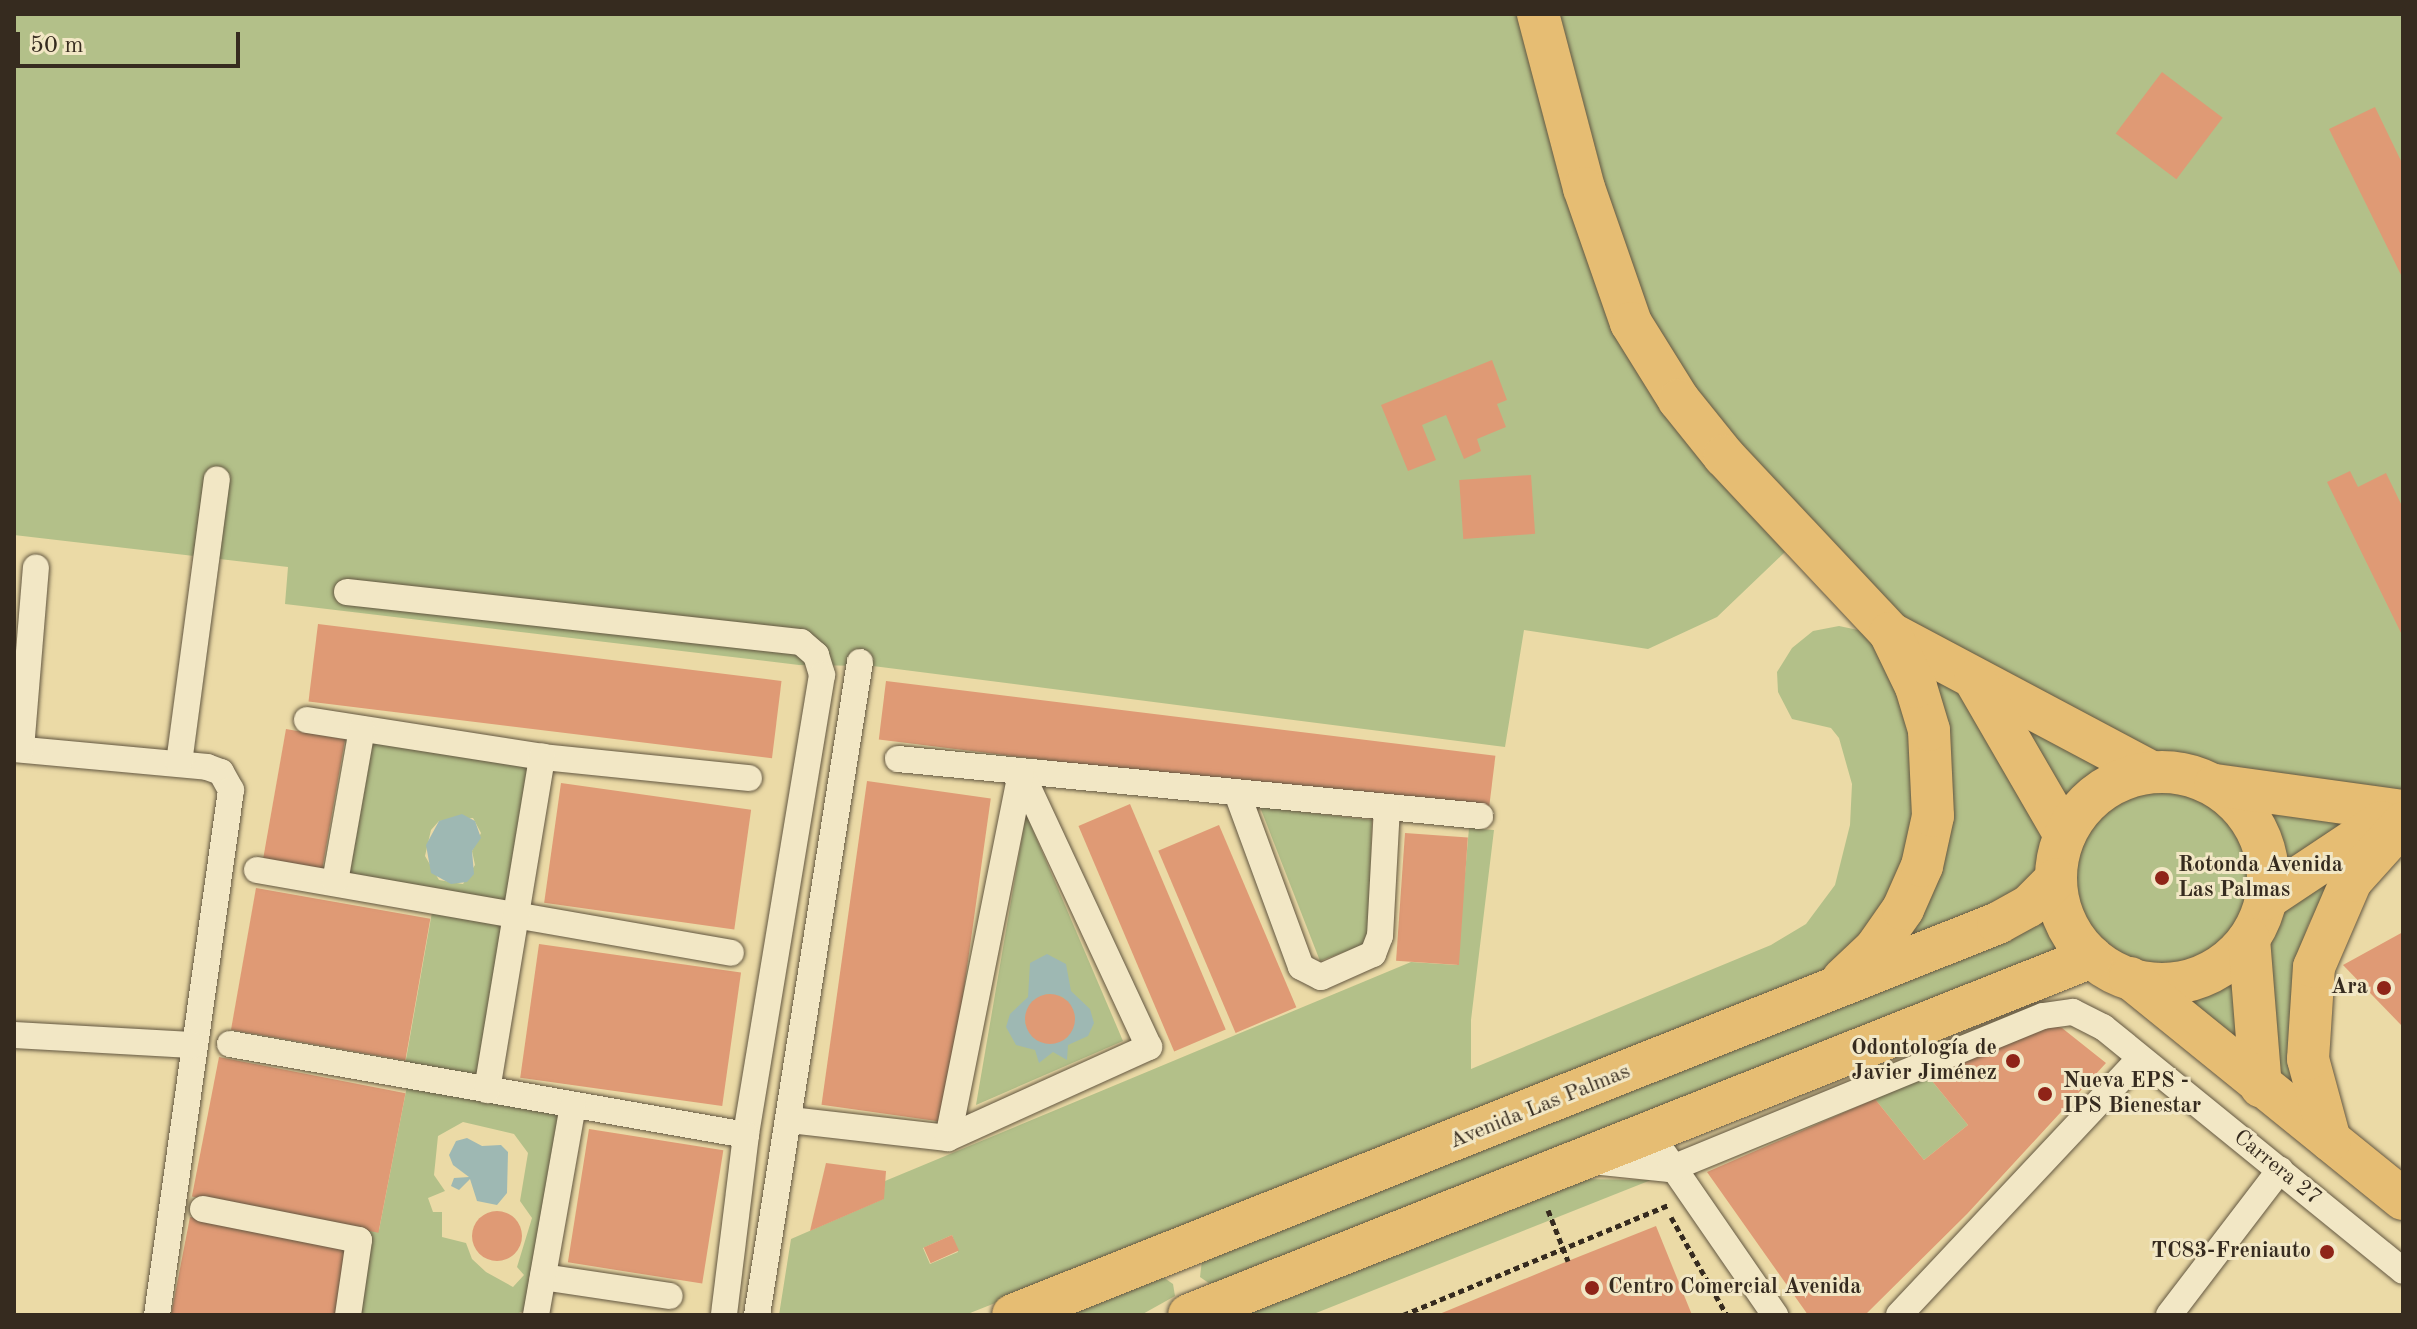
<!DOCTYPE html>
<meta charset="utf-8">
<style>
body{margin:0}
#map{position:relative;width:2417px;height:1329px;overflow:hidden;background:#ebdaa6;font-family:"Old Standard TT",serif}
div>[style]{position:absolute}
.green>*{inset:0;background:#b3c089;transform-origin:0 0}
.round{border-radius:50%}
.water>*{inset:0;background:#9eb8b3}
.building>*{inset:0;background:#df9a75;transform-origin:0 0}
.path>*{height:5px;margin-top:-2.5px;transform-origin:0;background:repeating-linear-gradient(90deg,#362b1f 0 6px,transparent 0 10px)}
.roads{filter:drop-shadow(0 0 2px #635741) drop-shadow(0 0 2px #635741)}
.street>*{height:26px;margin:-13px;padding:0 13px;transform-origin:13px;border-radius:13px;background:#f2e7c5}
.primary>*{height:42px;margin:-21px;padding:0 21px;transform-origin:21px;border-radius:21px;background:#e6bd73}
.primary>.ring{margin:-21px;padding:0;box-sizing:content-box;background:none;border:42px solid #e6bd73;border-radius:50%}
.dots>*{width:22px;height:22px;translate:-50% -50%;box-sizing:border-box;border:4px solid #f2e7c5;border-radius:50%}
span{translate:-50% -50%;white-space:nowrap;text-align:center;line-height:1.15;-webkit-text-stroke:6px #f2e7c5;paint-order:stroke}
.poi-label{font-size:22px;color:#362b1f;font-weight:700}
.left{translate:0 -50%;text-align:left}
.right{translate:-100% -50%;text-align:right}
.street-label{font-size:22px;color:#362b1f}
.frame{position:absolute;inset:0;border:16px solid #362b1f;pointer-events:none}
.scale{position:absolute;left:16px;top:32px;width:224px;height:36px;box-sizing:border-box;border:4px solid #362b1f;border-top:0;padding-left:10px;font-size:24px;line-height:28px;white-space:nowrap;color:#362b1f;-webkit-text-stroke:6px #f2e7c5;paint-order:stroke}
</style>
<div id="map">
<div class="green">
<div style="clip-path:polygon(14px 14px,1518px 14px,1719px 481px,1785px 552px,1717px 617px,1648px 649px,1524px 630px,1505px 747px,873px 666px,799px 665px,285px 604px,288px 567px,14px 535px)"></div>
<div style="clip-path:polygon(1557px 14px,2403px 14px,2403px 793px,2155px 754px,1901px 619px,1753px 463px,1694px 389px,1648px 315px,1602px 184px)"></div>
<div style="clip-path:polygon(evenodd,1839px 626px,1858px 630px,1875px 642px,1911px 729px,1916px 810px,1906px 858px,1875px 921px,1816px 979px,965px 1315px,779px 1315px,791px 1239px,883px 1199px,885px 1181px,1411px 962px,1457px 965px,1469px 828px,1494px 830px,1471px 1020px,1471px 1069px,1771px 945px,1806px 924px,1835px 885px,1850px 825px,1852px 784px,1839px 738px,1831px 728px,1792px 719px,1778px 692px,1777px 672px,1792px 648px,1813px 631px,1839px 626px,952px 1235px,958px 1252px,930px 1264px,923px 1248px,952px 1235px)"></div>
<div style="clip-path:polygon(1931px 674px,1963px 693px,2045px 837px,2039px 871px,2019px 892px,1899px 945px)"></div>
<div style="clip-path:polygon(2023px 725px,2106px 768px,2083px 781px,2065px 801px)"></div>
<div style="clip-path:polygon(evenodd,371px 741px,530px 766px,507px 904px,347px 874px,371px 741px,473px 818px,481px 833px,472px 851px,475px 865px,463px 884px,439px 880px,425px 856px,431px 830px,439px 821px,473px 818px)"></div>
<div class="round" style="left:2073px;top:789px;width:178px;height:178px"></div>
<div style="clip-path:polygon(1260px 807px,1372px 820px,1368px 943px,1320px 961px)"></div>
<div style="clip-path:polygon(2267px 810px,2351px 822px,2285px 866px,2281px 838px)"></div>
<div style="clip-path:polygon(1026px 814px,1123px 1041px,976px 1105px)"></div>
<div style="clip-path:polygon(2338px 871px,2308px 925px,2295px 968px,2289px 1025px,2297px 1093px,2278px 1077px,2267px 943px,2280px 911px)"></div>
<div style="left:432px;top:912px;width:72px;height:155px;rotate:10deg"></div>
<div style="clip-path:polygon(2043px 920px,2059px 950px,1213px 1286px,1200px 1277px,1202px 1260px)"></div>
<div style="clip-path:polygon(2234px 977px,2241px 1048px,2182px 1000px)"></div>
<div style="clip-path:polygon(1928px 1076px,1968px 1125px,1924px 1160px,1875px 1099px)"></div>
<div style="clip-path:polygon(evenodd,407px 1086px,561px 1113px,526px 1310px,514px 1315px,359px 1315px,360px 1228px,379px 1230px,407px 1086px,463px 1122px,514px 1134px,528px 1153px,520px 1201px,532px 1218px,517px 1267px,524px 1275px,513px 1287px,486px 1272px,472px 1259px,466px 1243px,442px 1237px,442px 1212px,433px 1212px,428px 1198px,445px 1191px,434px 1175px,438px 1136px,463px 1122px)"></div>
<div style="clip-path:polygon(1578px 1179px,1651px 1180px,1311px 1315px,1235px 1315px)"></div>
<div style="clip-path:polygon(1163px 1277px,1173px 1284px,1175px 1296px,1141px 1315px,1062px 1315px)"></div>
</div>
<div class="water">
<div style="clip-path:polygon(462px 814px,475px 821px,481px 838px,472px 851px,474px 874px,467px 882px,451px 884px,431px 873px,426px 845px,439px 821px)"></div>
<div style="clip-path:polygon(evenodd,1047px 954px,1066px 964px,1071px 991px,1090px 1009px,1094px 1023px,1088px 1036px,1068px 1045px,1067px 1060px,1053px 1052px,1039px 1063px,1035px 1050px,1016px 1045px,1006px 1027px,1010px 1014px,1028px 997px,1030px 963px,1047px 954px,1047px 994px,1063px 997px,1075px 1017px,1067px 1038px,1053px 1043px,1038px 1041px,1025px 1023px,1033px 1001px,1047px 994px)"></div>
<div style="clip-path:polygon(467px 1138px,482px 1146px,501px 1145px,508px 1152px,507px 1193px,497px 1205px,477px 1201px,470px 1179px,459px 1190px,451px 1186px,454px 1178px,469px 1177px,453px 1165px,449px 1155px,456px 1141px)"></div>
</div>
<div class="building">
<div style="left:2162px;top:72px;width:76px;height:77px;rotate:37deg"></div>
<div style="clip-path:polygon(2375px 107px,2403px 165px,2403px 279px,2329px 129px)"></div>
<div style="clip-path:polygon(1492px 360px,1507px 400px,1497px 404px,1506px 427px,1477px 439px,1481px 451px,1464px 459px,1446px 415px,1422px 425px,1436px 460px,1408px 471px,1381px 405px)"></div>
<div style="clip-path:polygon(2350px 471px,2358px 487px,2386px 473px,2403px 508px,2403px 637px,2327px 482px)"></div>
<div style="left:1531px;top:475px;width:59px;height:72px;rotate:86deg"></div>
<div style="left:318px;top:624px;width:467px;height:78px;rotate:7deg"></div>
<div style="left:886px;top:681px;width:614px;height:59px;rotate:7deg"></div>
<div style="left:286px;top:729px;width:60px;height:136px;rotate:10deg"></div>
<div style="left:867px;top:781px;width:125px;height:327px;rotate:8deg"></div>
<div style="left:561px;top:783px;width:192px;height:121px;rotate:8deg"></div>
<div style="left:1130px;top:804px;width:245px;height:56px;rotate:67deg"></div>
<div style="left:1219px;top:825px;width:198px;height:66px;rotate:67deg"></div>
<div style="left:1405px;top:833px;width:63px;height:128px;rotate:4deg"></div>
<div style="left:256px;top:888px;width:177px;height:144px;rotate:10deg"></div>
<div style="clip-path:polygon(2403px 932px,2403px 1027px,2343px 965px)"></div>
<div style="left:539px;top:944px;width:204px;height:135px;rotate:8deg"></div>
<div class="round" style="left:1025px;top:994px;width:50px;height:50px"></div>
<div style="clip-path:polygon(2049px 1025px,2062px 1028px,2106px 1063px,1967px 1214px,1865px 1315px,1808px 1315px,1707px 1172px,1875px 1099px,1924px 1160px,1968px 1125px,1928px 1076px)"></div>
<div style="left:219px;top:1057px;width:190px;height:142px;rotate:11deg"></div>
<div style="left:589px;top:1129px;width:136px;height:135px;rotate:9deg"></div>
<div style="clip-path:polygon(826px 1163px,886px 1171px,884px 1199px,810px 1231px)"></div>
<div class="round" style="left:472px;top:1211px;width:50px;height:50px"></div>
<div style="clip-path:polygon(190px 1217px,349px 1247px,336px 1315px,171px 1315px)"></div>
<div style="clip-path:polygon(1656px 1226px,1692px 1315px,1437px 1315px,1568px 1261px)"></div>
<div style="left:952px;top:1235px;width:17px;height:31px;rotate:66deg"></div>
</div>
<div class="path">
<div style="left:1548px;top:1210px;width:55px;rotate:68.6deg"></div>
<div style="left:1671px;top:1217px;width:113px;rotate:60.3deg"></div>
<div style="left:1403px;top:1315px;width:287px;rotate:-22.5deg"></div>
</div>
<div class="roads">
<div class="street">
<div style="left:347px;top:592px;width:457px;rotate:6.3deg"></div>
<div style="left:801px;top:642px;width:20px;rotate:41deg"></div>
<div style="left:816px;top:655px;width:21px;rotate:73deg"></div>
<div style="left:822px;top:675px;width:466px;rotate:99.4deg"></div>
<div style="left:746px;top:1135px;width:181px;rotate:97deg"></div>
<div style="left:307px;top:720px;width:238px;rotate:8.9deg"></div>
<div style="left:542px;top:757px;width:208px;rotate:5.8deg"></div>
<div style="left:14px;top:749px;width:194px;rotate:5.3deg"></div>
<div style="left:207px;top:767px;width:15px;rotate:20deg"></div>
<div style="left:221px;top:772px;width:21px;rotate:61deg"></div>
<div style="left:231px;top:790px;width:530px;rotate:98.02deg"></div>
<div style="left:21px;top:749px;width:182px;rotate:-85.3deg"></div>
<div style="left:898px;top:759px;width:585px;rotate:5.59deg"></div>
<div style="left:179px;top:763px;width:286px;rotate:-82.4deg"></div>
<div style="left:1237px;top:793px;width:185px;rotate:69.8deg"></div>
<div style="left:1301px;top:967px;width:22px;rotate:27deg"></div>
<div style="left:1321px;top:977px;width:57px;rotate:-23.9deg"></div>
<div style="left:1373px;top:954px;width:19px;rotate:-69deg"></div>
<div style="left:1380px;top:936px;width:129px;rotate:-86.9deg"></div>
<div style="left:257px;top:870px;width:481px;rotate:9.9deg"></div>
<div style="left:335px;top:882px;width:155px;rotate:-80deg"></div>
<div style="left:14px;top:1035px;width:178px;rotate:3.2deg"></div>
<div style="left:230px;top:1044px;width:524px;rotate:10deg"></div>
<div style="left:487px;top:1090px;width:338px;rotate:-80.6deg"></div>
<div style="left:790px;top:1120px;width:159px;rotate:6.5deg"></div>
<div style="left:948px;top:1138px;width:221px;rotate:-24.4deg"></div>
<div style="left:1149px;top:1047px;width:302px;rotate:-115deg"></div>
<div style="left:948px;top:1138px;width:372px;rotate:-78.7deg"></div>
<div style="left:1664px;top:1154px;width:196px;rotate:55.4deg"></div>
<div style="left:1592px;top:1161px;width:78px;rotate:5.9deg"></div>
<div style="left:1670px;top:1169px;width:403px;rotate:-22.3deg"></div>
<div style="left:2043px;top:1016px;width:30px;rotate:-8deg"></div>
<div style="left:2073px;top:1012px;width:34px;rotate:27deg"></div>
<div style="left:2103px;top:1027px;width:387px;rotate:39.1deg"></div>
<div style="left:203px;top:1209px;width:159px;rotate:11.2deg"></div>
<div style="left:359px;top:1240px;width:76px;rotate:98.3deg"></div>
<div style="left:543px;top:1277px;width:128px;rotate:8.5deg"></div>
<div style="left:536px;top:1315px;width:212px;rotate:-80deg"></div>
<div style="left:757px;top:1315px;width:661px;rotate:-81.04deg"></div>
<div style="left:1899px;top:1315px;width:352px;rotate:-46.8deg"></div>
<div style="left:2169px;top:1315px;width:183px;rotate:-52.6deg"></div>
</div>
<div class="primary">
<div style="left:1538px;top:14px;width:180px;rotate:75.2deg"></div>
<div style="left:1584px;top:188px;width:143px;rotate:70.8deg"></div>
<div style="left:1631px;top:323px;width:91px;rotate:58.1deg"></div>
<div style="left:1679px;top:400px;width:72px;rotate:51.2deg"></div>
<div style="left:1724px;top:456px;width:243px;rotate:46.8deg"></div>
<div style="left:1890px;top:633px;width:296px;rotate:28deg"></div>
<div style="left:1975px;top:680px;width:179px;rotate:59.9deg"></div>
<div class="ring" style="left:2056px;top:772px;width:170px;height:170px"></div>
<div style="left:2215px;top:785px;width:190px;rotate:7.9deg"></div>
<div style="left:2266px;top:899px;width:139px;rotate:-33.6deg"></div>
<div style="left:2249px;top:939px;width:148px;rotate:85.4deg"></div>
<div style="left:2130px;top:978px;width:351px;rotate:39deg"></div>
<div style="left:1843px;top:979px;width:44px;rotate:-43.2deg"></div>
<div style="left:1875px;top:949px;width:49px;rotate:-55deg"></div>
<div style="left:1903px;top:909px;width:47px;rotate:-66.2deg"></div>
<div style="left:1922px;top:866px;width:51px;rotate:-77.6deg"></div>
<div style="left:1933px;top:816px;width:86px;rotate:-92.7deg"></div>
<div style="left:1929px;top:730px;width:45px;rotate:-106.8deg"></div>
<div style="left:1916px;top:687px;width:60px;rotate:-115.7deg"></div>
<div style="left:2330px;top:1140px;width:84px;rotate:-105.2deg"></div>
<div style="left:2308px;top:1059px;width:92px;rotate:-86.3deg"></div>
<div style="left:2314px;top:967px;width:94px;rotate:-66.7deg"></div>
<div style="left:2351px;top:881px;width:78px;rotate:-48.1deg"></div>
<div style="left:1013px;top:1315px;width:1060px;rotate:-21.7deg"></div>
<div style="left:1998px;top:923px;width:35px;rotate:-29deg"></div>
<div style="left:2029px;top:906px;width:38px;rotate:-45deg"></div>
<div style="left:1189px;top:1315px;width:971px;rotate:-21.63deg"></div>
</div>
</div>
<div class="dots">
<div style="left:2162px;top:878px;background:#8f2418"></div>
<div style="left:2384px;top:988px;background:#8f2418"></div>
<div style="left:2013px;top:1061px;background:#8f2418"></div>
<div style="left:2045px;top:1094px;background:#8f2418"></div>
<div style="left:2327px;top:1252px;background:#8f2418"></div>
<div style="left:1592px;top:1288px;background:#8f2418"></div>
</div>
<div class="poi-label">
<span class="left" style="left:2178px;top:878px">Rotonda Avenida<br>Las Palmas</span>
<span class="right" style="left:2368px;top:988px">Ara</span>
<span class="right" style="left:1997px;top:1061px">Odontología de<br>Javier Jiménez</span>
<span class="left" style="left:2063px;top:1094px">Nueva EPS -<br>IPS Bienestar</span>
<span class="right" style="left:2311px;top:1252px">TC83-Freniauto</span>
<span class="left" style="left:1608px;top:1288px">Centro Comercial Avenida</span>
</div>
<div class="street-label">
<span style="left:1540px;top:1107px;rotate:-22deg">Avenida Las Palmas</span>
<span style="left:2277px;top:1168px;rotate:39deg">Carrera 27</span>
</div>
<div class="frame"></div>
<div class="scale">50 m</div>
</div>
